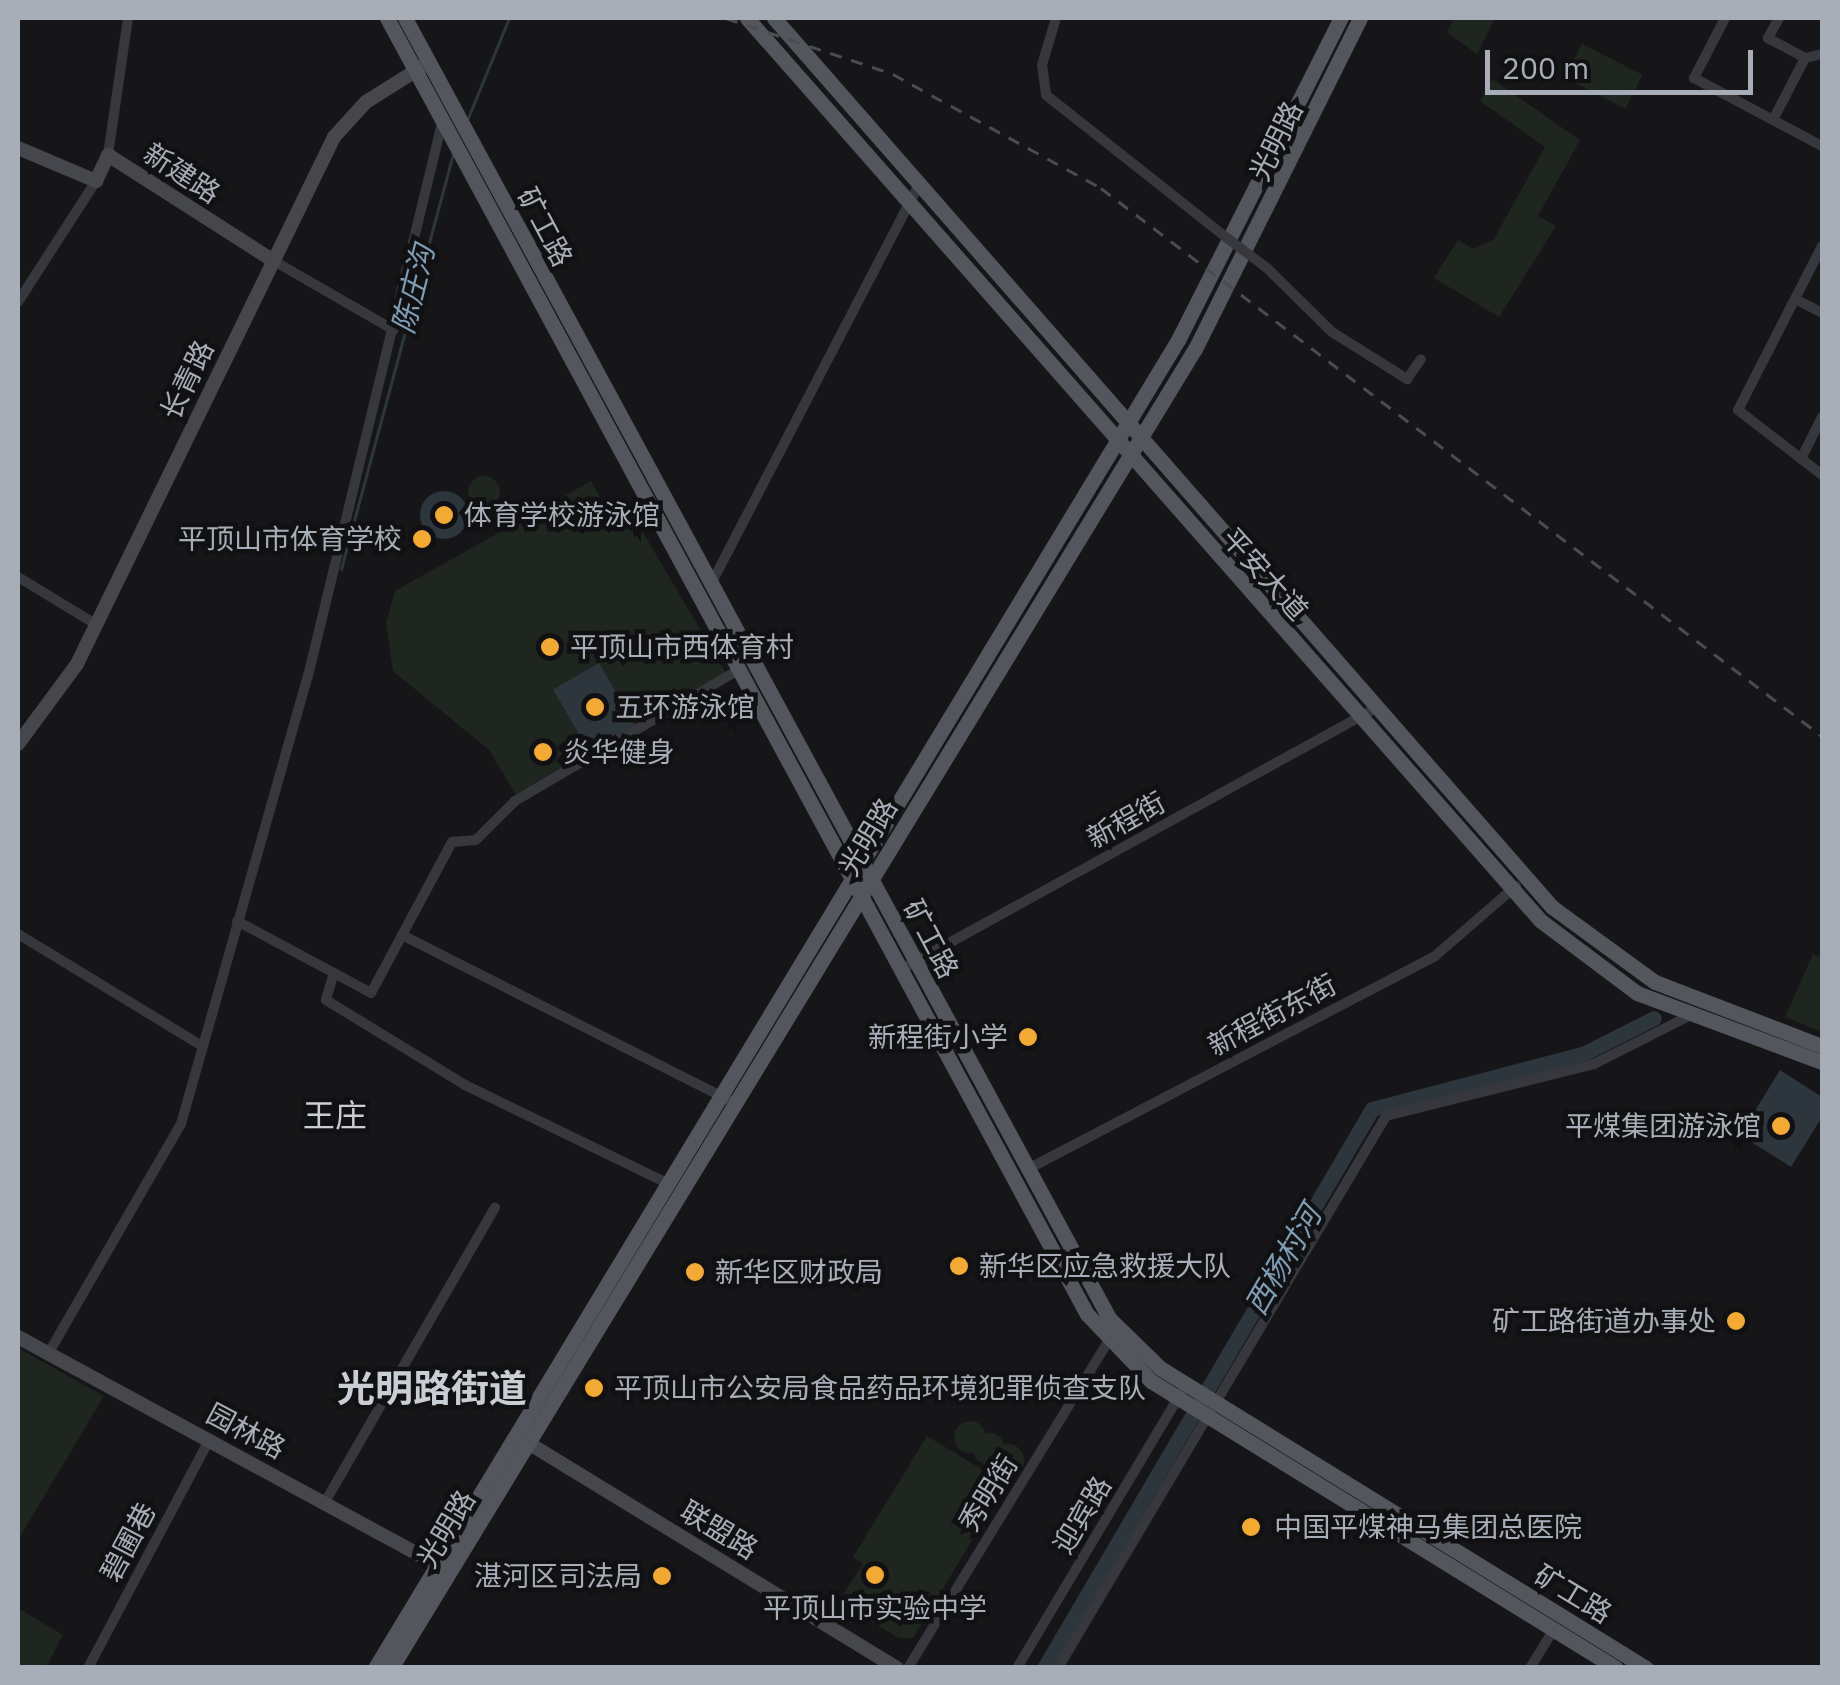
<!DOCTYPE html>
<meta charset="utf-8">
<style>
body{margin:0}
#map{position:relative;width:1840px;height:1685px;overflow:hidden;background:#161618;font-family:"IBM Plex Sans","Noto Sans SC",sans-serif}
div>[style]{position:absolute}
.green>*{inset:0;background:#1e261f;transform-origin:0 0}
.round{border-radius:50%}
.water>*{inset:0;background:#2c363c;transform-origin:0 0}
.stream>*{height:2.5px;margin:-1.25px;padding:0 1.25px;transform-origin:1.25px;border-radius:1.25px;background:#2c363c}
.river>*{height:15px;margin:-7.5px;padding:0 7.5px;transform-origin:7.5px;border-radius:7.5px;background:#2c363c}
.street>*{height:10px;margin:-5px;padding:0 5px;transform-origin:5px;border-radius:5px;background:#37383d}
.secondary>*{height:14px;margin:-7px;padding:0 7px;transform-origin:7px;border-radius:7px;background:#45474d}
.primary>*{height:15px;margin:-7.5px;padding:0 7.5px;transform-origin:7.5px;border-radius:7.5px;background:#53565c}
.rail>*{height:2.5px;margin-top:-1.25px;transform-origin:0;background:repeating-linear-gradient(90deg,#4a4c52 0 12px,transparent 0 22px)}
.street-bridge>*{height:10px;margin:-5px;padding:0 5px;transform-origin:5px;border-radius:5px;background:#37383d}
.dots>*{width:28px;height:28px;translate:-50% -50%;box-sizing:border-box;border:5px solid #111113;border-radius:50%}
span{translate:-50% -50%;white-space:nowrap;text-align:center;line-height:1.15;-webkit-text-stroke:9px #111113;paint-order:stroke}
.street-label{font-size:28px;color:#a8aeb8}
.poi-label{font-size:28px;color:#a8aeb8}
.left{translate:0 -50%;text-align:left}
.right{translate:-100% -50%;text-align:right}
.water-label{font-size:30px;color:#7f9db4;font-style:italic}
.quarter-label{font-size:32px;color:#c9cdd4}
.district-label{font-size:38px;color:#c9cdd4;font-weight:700}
.frame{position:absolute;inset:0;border:20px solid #a8aeb8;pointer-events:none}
.scale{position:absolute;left:1485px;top:50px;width:268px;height:45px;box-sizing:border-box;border:5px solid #a8aeb8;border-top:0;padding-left:12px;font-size:30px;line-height:35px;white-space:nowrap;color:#a8aeb8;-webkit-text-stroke:8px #111113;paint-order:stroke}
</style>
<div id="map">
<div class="green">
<div style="clip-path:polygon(1454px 18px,1494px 20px,1477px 54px,1447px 32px)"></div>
<div style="left:1582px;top:44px;width:68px;height:38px;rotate:27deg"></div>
<div style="clip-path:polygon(1492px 79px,1580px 140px,1538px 216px,1556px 226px,1499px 317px,1434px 278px,1458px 240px,1473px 249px,1494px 239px,1545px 147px,1480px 101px)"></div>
<div class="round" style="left:468px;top:476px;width:32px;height:32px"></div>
<div style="clip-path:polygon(591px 481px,608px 511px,625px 502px,726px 673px,518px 798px,489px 750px,393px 671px,386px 623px,395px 591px)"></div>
<div style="clip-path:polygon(1813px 954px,1822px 958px,1822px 1032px,1785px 1017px)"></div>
<div style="clip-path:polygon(18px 1348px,104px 1396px,18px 1540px)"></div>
<div class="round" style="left:954px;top:1421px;width:32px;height:32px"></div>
<div class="round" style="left:973px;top:1433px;width:32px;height:32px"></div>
<div style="clip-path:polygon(927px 1436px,1006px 1484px,913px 1638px,899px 1638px,838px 1602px,863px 1564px,853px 1557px)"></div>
<div class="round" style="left:992px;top:1444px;width:32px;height:32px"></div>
<div style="clip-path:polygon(18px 1608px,63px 1635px,46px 1667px,18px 1667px)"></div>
</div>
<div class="water">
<div class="round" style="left:420px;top:491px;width:48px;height:48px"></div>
<div style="left:599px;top:663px;width:73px;height:53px;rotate:60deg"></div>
<div style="clip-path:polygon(1780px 1070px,1822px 1097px,1822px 1117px,1791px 1167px,1740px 1135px)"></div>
</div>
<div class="stream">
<div style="left:468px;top:118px;width:108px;rotate:-67.7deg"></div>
<div style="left:341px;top:569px;width:431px;rotate:-74.9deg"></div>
</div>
<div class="river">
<div style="left:1044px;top:1668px;width:648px;rotate:-59.6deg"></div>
<div style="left:1372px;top:1109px;width:220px;rotate:-14.7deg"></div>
<div style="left:1585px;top:1053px;width:77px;rotate:-26.9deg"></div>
</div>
<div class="street">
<div style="left:1056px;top:18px;width:49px;rotate:106.6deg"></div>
<div style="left:1042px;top:65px;width:30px;rotate:82deg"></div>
<div style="left:1046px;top:95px;width:226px;rotate:38.3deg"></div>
<div style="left:1725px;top:18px;width:68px;rotate:117.3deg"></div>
<div style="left:1694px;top:78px;width:145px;rotate:28deg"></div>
<div style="left:1779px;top:18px;width:23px;rotate:119deg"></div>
<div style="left:1768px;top:38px;width:42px;rotate:28.4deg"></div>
<div style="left:1805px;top:58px;width:17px;rotate:-13deg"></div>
<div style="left:1773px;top:120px;width:70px;rotate:-62.7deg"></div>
<div style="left:108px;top:155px;width:138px;rotate:-81.7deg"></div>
<div style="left:1822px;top:246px;width:184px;rotate:117.1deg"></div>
<div style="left:1738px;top:410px;width:106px;rotate:37.7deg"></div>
<div style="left:274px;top:261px;width:138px;rotate:29.9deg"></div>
<div style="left:1267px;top:268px;width:91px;rotate:44.6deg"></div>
<div style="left:1332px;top:332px;width:89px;rotate:32.1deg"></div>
<div style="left:1407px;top:379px;width:24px;rotate:-55deg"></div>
<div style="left:1795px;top:299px;width:30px;rotate:27deg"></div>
<div style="left:18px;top:302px;width:144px;rotate:-57.2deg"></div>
<div style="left:1801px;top:459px;width:47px;rotate:-63.4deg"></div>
<div style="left:18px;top:577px;width:92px;rotate:31.3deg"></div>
<div style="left:711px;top:584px;width:449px;rotate:-62.5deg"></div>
<div style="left:237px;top:921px;width:152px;rotate:28.2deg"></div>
<div style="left:371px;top:993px;width:171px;rotate:-61.8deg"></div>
<div style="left:452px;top:842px;width:24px;rotate:-5deg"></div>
<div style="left:476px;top:840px;width:55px;rotate:-45deg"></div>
<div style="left:515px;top:801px;width:257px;rotate:-30.4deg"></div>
<div style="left:18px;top:934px;width:215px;rotate:31.3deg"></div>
<div style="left:402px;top:935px;width:371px;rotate:26.8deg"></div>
<div style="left:900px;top:970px;width:541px;rotate:-28.84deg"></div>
<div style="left:334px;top:973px;width:28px;rotate:107deg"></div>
<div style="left:326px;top:1000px;width:163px;rotate:31.4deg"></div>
<div style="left:465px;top:1085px;width:225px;rotate:25.9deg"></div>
<div style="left:1026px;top:1170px;width:462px;rotate:-27.6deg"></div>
<div style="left:1435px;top:956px;width:107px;rotate:-40.8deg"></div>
<div style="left:48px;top:1354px;width:266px;rotate:-60deg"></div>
<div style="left:181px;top:1124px;width:466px;rotate:-74.2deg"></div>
<div style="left:308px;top:676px;width:573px;rotate:-76.38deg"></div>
<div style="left:325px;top:1502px;width:340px;rotate:-60deg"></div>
<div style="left:88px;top:1668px;width:258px;rotate:-62deg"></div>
<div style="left:908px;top:1668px;width:382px;rotate:-58.5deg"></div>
<div style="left:1017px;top:1668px;width:320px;rotate:-59.2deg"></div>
<div style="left:1058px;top:1668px;width:642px;rotate:-59.28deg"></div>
<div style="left:1386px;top:1116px;width:214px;rotate:-14deg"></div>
<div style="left:1594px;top:1064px;width:109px;rotate:-26.8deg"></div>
<div style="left:1530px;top:1668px;width:46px;rotate:-58.4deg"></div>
</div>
<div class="secondary">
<div style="left:18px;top:148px;width:85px;rotate:22.9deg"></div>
<div style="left:96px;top:181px;width:29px;rotate:-65deg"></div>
<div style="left:108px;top:155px;width:197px;rotate:32.6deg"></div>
<div style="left:18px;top:744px;width:99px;rotate:-53.6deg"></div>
<div style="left:77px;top:664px;width:586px;rotate:-64deg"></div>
<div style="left:334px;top:137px;width:47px;rotate:-47.6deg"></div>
<div style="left:366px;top:102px;width:73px;rotate:-32.2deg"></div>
<div style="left:18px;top:1337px;width:485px;rotate:28.5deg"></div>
<div style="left:520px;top:1438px;width:442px;rotate:31.4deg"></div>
</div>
<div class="primary">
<div style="left:387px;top:18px;width:1473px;rotate:61.63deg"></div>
<div style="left:1087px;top:1314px;width:93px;rotate:46.3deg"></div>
<div style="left:1151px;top:1381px;width:546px;rotate:31.68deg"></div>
<div style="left:405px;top:18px;width:1478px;rotate:61.56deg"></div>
<div style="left:1109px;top:1318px;width:71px;rotate:44.4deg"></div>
<div style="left:1160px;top:1368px;width:571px;rotate:31.69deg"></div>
<div style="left:747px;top:18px;width:1202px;rotate:48.68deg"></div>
<div style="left:1541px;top:921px;width:120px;rotate:36.9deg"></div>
<div style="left:1637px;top:993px;width:197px;rotate:20.5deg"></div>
<div style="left:774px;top:18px;width:1181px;rotate:48.81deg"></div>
<div style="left:1552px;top:907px;width:127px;rotate:36.1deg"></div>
<div style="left:1655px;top:982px;width:179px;rotate:21deg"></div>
<div style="left:375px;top:1668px;width:1552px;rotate:-58.84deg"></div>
<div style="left:1178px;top:340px;width:361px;rotate:-63.2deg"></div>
<div style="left:391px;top:1668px;width:1545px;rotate:-58.64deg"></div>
<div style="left:1195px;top:349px;width:370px;rotate:-63.5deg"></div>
</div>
<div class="rail">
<div style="left:726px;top:18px;width:176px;rotate:18.5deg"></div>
<div style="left:893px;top:74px;width:237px;rotate:28.7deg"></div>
<div style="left:1101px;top:188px;width:906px;rotate:37.24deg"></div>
</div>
<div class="street-bridge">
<div style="left:1223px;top:235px;width:55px;rotate:36.9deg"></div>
</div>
<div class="dots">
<div style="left:444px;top:515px;background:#f3aa33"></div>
<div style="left:422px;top:539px;background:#f3aa33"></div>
<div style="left:550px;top:647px;background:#f3aa33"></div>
<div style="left:595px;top:707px;background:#f3aa33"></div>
<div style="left:543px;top:752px;background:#f3aa33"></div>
<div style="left:1028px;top:1037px;background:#f3aa33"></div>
<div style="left:1781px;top:1126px;background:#f3aa33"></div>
<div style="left:959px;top:1266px;background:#f3aa33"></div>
<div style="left:695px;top:1272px;background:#f3aa33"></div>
<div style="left:1736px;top:1321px;background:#f3aa33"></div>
<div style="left:594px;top:1388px;background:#f3aa33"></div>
<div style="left:1251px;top:1527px;background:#f3aa33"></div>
<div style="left:875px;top:1575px;background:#f3aa33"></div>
<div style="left:662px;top:1576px;background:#f3aa33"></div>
</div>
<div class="street-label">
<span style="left:1276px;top:141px;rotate:-64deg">光明路</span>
<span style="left:182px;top:173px;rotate:33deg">新建路</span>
<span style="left:545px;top:227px;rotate:62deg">矿工路</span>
<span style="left:187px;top:380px;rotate:-64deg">长青路</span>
<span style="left:1265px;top:574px;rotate:48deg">平安大道</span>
<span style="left:1126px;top:820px;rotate:-29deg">新程街</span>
<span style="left:868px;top:837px;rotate:-59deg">光明路</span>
<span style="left:931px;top:939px;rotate:62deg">矿工路</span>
<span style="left:1272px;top:1015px;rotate:-28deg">新程街东街</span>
<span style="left:246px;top:1431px;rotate:28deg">园林路</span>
<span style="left:988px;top:1493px;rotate:-58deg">秀明街</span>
<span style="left:1082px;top:1515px;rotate:-59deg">迎宾路</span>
<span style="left:446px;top:1529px;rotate:-59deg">光明路</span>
<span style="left:719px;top:1530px;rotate:31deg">联盟路</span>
<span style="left:128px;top:1542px;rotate:-62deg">碧圃巷</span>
<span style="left:1573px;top:1594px;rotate:31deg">矿工路</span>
</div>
<div class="poi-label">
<span class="left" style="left:464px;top:515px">体育学校游泳馆</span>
<span class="right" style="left:402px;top:539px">平顶山市体育学校</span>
<span class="left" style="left:570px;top:647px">平顶山市西体育村</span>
<span class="left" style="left:615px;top:707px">五环游泳馆</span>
<span class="left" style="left:563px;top:752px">炎华健身</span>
<span class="right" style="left:1008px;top:1037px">新程街小学</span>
<span class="right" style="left:1761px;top:1126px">平煤集团游泳馆</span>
<span class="left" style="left:979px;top:1266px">新华区应急救援大队</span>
<span class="left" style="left:715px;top:1272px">新华区财政局</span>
<span class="right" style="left:1716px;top:1321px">矿工路街道办事处</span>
<span class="left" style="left:614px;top:1388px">平顶山市公安局食品药品环境犯罪侦查支队</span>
<span class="left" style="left:1274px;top:1527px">中国平煤神马集团总医院</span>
<span class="right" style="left:642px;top:1576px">湛河区司法局</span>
<span style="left:875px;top:1608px">平顶山市实验中学</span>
</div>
<div class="water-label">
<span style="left:413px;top:289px;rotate:-76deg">陈庄沟</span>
<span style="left:1283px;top:1260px;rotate:-60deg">西杨村河</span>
</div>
<div class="quarter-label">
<span style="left:335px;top:1115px">王庄</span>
</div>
<div class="district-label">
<span style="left:432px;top:1388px">光明路街道</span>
</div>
<div class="frame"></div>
<div class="scale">200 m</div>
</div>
